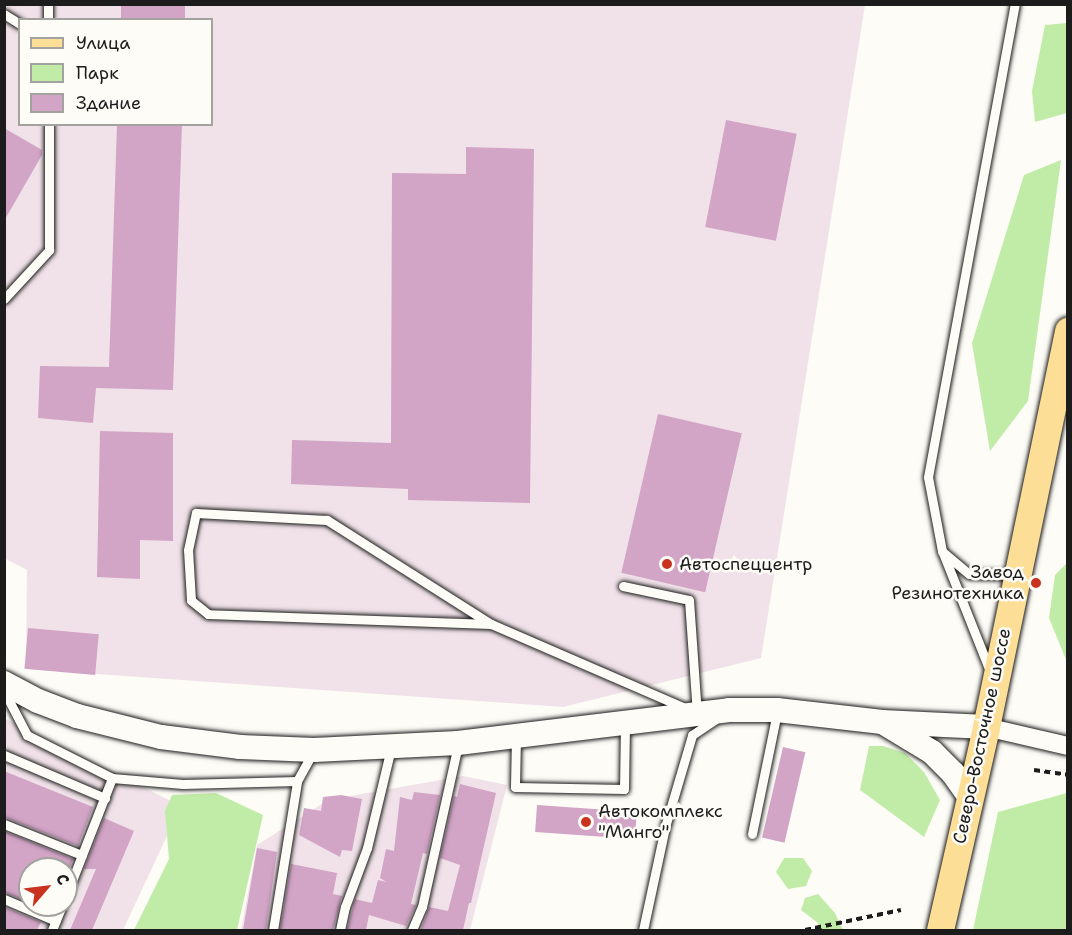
<!DOCTYPE html>
<meta charset="utf-8">
<style>
body{margin:0}
#map{position:relative;width:1072px;height:935px;overflow:hidden;background:#fdfcf7;font-family:"Shantell Sans",sans-serif}
div>[style]{position:absolute}
.built>*{inset:0;background:#f0e2e8}
.green>*{inset:0;background:#c1eca8}
.building>*{inset:0;background:#d2a4c6;transform-origin:0 0}
.path>*{height:4px;margin-top:-2px;transform-origin:0;background:repeating-linear-gradient(90deg,#1c1c1c 0 6px,transparent 0 10.5px)}
.roads{filter:drop-shadow(0 0 2px #1c1c1c) drop-shadow(0 0 2px #1c1c1c)}
.lane>*{height:9px;margin:-4.5px;padding:0 4.5px;transform-origin:4.5px;border-radius:4.5px;background:#fdfcf7}
.street>*{height:18px;margin:-9px;padding:0 9px;transform-origin:9px;border-radius:9px;background:#fdfcf7}
.secondary>*{height:24px;margin:-12px;padding:0 12px;transform-origin:12px;border-radius:12px;background:#fdfcf7}
.primary>*{height:27px;margin:-13.5px;padding:0 13.5px;transform-origin:13.5px;border-radius:13.5px;background:#fdde96}
.dots>*{width:16px;height:16px;translate:-50% -50%;box-sizing:border-box;border:3px solid #fdfcf7;border-radius:50%}
span{translate:-50% -50%;white-space:nowrap;text-align:center;line-height:1.15;-webkit-text-stroke:5px #fdfcf7;paint-order:stroke}
.poi-label{font-size:18px;color:#1c1c1c}
.left{translate:0 -50%;text-align:left}
.right{translate:-100% -50%;text-align:right}
.street-label{font-size:18px;color:#1c1c1c}
.frame{position:absolute;inset:0;border:6px solid #1c1c1c;pointer-events:none}
.legend{position:absolute;left:18px;top:18px;width:195px;height:108px;box-sizing:border-box;background:#fdfcf7;border:2px solid #a3a29f;margin:0;padding:8px 10px;list-style:none;font-size:18px;color:#1c1c1c}
.legend li{display:flex;align-items:center;gap:12px;height:30px}
.legend b{width:30px;border:2px solid #a3a29f}
.north{position:absolute;left:18px;top:857px;width:60px;height:60px;box-sizing:border-box;background:#fdfcf7;border:2px solid #a3a29f;border-radius:50%;rotate:62deg;font-size:16px;font-weight:700;line-height:24px;text-align:center;color:#1c1c1c}
.north::after{content:'';display:block;margin:auto;width:21px;height:27px;background:#c8321e;clip-path:polygon(50% 0,100% 100%,50% 72%,0 100%)}
</style>
<div id="map">
<div class="built">
<div style="clip-path:polygon(evenodd,4px 5px,865px 5px,761px 658px,563px 707px,26px 669px,27px 570px,4px 558px,4px 5px,20px 20px,212px 20px,212px 124px,20px 124px,20px 20px)"></div>
<div style="clip-path:polygon(evenodd,4px 718px,181px 806px,123px 930px,5px 930px,4px 718px,30px 869px,66px 869px,66px 905px,30px 905px,30px 869px)"></div>
<div style="clip-path:polygon(463px 776px,507px 785px,470px 930px,241px 930px,257px 845px,328px 800px)"></div>
</div>
<div class="green">
<div style="clip-path:polygon(1067px 23px,1067px 113px,1035px 122px,1032px 91px,1045px 25px)"></div>
<div style="clip-path:polygon(1061px 160px,1028px 401px,990px 451px,972px 343px,1024px 175px)"></div>
<div style="clip-path:polygon(1067px 563px,1067px 662px,1049px 618px,1055px 575px)"></div>
<div style="clip-path:polygon(869px 746px,883px 746px,905px 753px,924px 772px,940px 800px,924px 837px,860px 790px)"></div>
<div style="clip-path:polygon(216px 793px,263px 815px,237px 930px,134px 930px,169px 859px,165px 811px,172px 795px)"></div>
<div style="clip-path:polygon(1067px 793px,1067px 930px,973px 930px,998px 812px)"></div>
<div style="clip-path:polygon(784px 858px,803px 858px,812px 871px,806px 886px,788px 889px,776px 872px)"></div>
<div style="clip-path:polygon(818px 894px,835px 913px,843px 930px,819px 930px,818px 923px,801px 910px,805px 898px)"></div>
</div>
<div class="building">
<div style="left:121px;top:4px;width:64px;height:16px"></div>
<div style="left:726px;top:120px;width:72px;height:109px;rotate:11deg"></div>
<div style="clip-path:polygon(117px 124px,182px 124px,173px 390px,96px 388px,93px 423px,38px 418px,40px 366px,109px 367px)"></div>
<div style="clip-path:polygon(4px 128px,42px 150px,42px 155px,4px 221px)"></div>
<div style="clip-path:polygon(466px 147px,534px 149px,530px 503px,408px 500px,408px 489px,291px 484px,292px 440px,391px 443px,392px 173px,466px 174px)"></div>
<div style="left:658px;top:414px;width:86px;height:163px;rotate:13deg"></div>
<div style="clip-path:polygon(100px 431px,173px 433px,173px 541px,140px 540px,140px 579px,97px 577px)"></div>
<div style="left:28px;top:628px;width:71px;height:41px;rotate:5deg"></div>
<div style="left:783px;top:747px;width:23px;height:93px;rotate:13deg"></div>
<div style="clip-path:polygon(4px 771px,93px 807px,78px 846px,4px 817px)"></div>
<div style="clip-path:polygon(460px 784px,496px 793px,471px 903px,469px 903px,463px 930px,421px 930px,429px 907px,448px 911px,460px 865px,440px 858px,454px 796px,457px 797px)"></div>
<div style="clip-path:polygon(414px 792px,440px 795px,427px 854px,423px 853px,411px 904px,416px 905px,406px 926px,369px 915px,366px 930px,347px 930px,355px 899px,372px 903px,378px 880px,386px 882px,380px 878px,386px 849px,394px 851px,400px 797px,412px 800px)"></div>
<div style="clip-path:polygon(341px 795px,362px 799px,352px 851px,342px 850px,340px 857px,299px 835px,304px 808px,321px 811px,323px 797px)"></div>
<div style="left:537px;top:805px;width:100px;height:27px;rotate:4deg"></div>
<div style="clip-path:polygon(104px 818px,134px 831px,92px 930px,70px 930px,96px 869px,84px 869px)"></div>
<div style="clip-path:polygon(4px 831px,73px 859px,69px 869px,30px 869px,30px 903px,4px 892px)"></div>
<div style="clip-path:polygon(257px 848px,277px 852px,266px 930px,243px 930px)"></div>
<div style="clip-path:polygon(291px 864px,337px 873px,333px 894px,342px 896px,333px 930px,280px 930px)"></div>
<div style="clip-path:polygon(4px 907px,41px 922px,37px 930px,4px 930px)"></div>
</div>
<div class="path">
<div style="left:1034px;top:770px;width:34px;rotate:8deg"></div>
<div style="left:805px;top:930px;width:98px;rotate:-11.8deg"></div>
</div>
<div class="roads">
<div class="lane">
<div style="left:48px;top:4px;width:16px;rotate:90deg"></div>
<div style="left:4px;top:14px;width:19px;rotate:32deg"></div>
<div style="left:4px;top:299px;width:67px;rotate:-47.4deg"></div>
<div style="left:49px;top:250px;width:126px;rotate:-90deg"></div>
<div style="left:943px;top:553px;width:127px;rotate:68.3deg"></div>
<div style="left:1014px;top:575px;width:45px;rotate:-178.7deg"></div>
<div style="left:969px;top:574px;width:35px;rotate:-140deg"></div>
<div style="left:942px;top:551px;width:75px;rotate:-100.7deg"></div>
<div style="left:928px;top:477px;width:481px;rotate:-79.6deg"></div>
<div style="left:623px;top:586px;width:67px;rotate:12deg"></div>
<div style="left:689px;top:600px;width:114px;rotate:86deg"></div>
<div style="left:491px;top:624px;width:283px;rotate:-178deg"></div>
<div style="left:208px;top:614px;width:22px;rotate:-141deg"></div>
<div style="left:191px;top:600px;width:50px;rotate:-93.4deg"></div>
<div style="left:188px;top:550px;width:38px;rotate:-78deg"></div>
<div style="left:196px;top:513px;width:131px;rotate:3.1deg"></div>
<div style="left:327px;top:520px;width:194px;rotate:32.4deg"></div>
<div style="left:491px;top:624px;width:211px;rotate:23.4deg"></div>
<div style="left:4px;top:691px;width:50px;rotate:62.4deg"></div>
<div style="left:27px;top:735px;width:95px;rotate:26.8deg"></div>
<div style="left:112px;top:778px;width:71px;rotate:4.8deg"></div>
<div style="left:183px;top:784px;width:114px;rotate:-1.5deg"></div>
<div style="left:516px;top:738px;width:49px;rotate:91.2deg"></div>
<div style="left:515px;top:787px;width:109px;rotate:1.1deg"></div>
<div style="left:624px;top:789px;width:65px;rotate:-89.1deg"></div>
<div style="left:4px;top:755px;width:110px;rotate:23.1deg"></div>
<div style="left:4px;top:824px;width:84px;rotate:21.7deg"></div>
<div style="left:752px;top:834px;width:125px;rotate:-78.4deg"></div>
<div style="left:66px;top:896px;width:127px;rotate:-68.7deg"></div>
<div style="left:4px;top:899px;width:56px;rotate:22.9deg"></div>
<div style="left:52px;top:930px;width:27px;rotate:-68deg"></div>
<div style="left:273px;top:930px;width:151px;rotate:-80.8deg"></div>
<div style="left:297px;top:781px;width:33px;rotate:-61deg"></div>
<div style="left:340px;top:930px;width:24px;rotate:-78deg"></div>
<div style="left:345px;top:907px;width:63px;rotate:-69.6deg"></div>
<div style="left:367px;top:848px;width:103px;rotate:-76.5deg"></div>
<div style="left:412px;top:930px;width:25px;rotate:-67deg"></div>
<div style="left:422px;top:907px;width:166px;rotate:-77.5deg"></div>
<div style="left:643px;top:930px;width:105px;rotate:-77.9deg"></div>
<div style="left:665px;top:827px;width:96px;rotate:-73.6deg"></div>
<div style="left:692px;top:735px;width:30px;rotate:-34deg"></div>
</div>
<div class="street">
<div style="left:986px;top:727px;width:84px;rotate:13deg"></div>
</div>
<div class="secondary">
<div style="left:4px;top:683px;width:38px;rotate:28deg"></div>
<div style="left:38px;top:701px;width:42px;rotate:21deg"></div>
<div style="left:77px;top:716px;width:87px;rotate:14deg"></div>
<div style="left:161px;top:737px;width:80px;rotate:7.2deg"></div>
<div style="left:240px;top:747px;width:74px;rotate:2.3deg"></div>
<div style="left:314px;top:750px;width:144px;rotate:-2.8deg"></div>
<div style="left:458px;top:743px;width:273px;rotate:-6.9deg"></div>
<div style="left:729px;top:710px;width:48px"></div>
<div style="left:777px;top:710px;width:106px;rotate:6.5deg"></div>
<div style="left:882px;top:722px;width:104px;rotate:2.8deg"></div>
<div style="left:884px;top:723px;width:56px;rotate:31.1deg"></div>
<div style="left:932px;top:752px;width:30px;rotate:45deg"></div>
<div style="left:953px;top:773px;width:28px;rotate:55deg"></div>
</div>
<div class="primary">
<div style="left:940px;top:930px;width:208px;rotate:-77.2deg"></div>
<div style="left:986px;top:727px;width:405px;rotate:-78.3deg"></div>
</div>
</div>
<div class="dots">
<div style="left:667px;top:564px;background:#c8321e"></div>
<div style="left:1036px;top:583px;background:#c8321e"></div>
<div style="left:586px;top:822px;background:#c8321e"></div>
</div>
<div class="poi-label">
<span class="left" style="left:679px;top:564px">Автоспеццентр</span>
<span class="right" style="left:1024px;top:583px">Завод<br>Резинотехника</span>
<span class="left" style="left:598px;top:822px">Автокомплекс<br>"Манго"</span>
</div>
<div class="street-label">
<span style="left:982px;top:736px;rotate:-78deg">Северо-Восточное шоссе</span>
</div>
<div class="frame"></div>
<ul class="legend">
<li><b style="height:8px;background:#fdde96"></b>Улица</li>
<li><b style="height:16px;background:#c1eca8"></b>Парк</li>
<li><b style="height:16px;background:#d2a4c6"></b>Здание</li>
</ul>
<div class="north">С</div>
</div>
